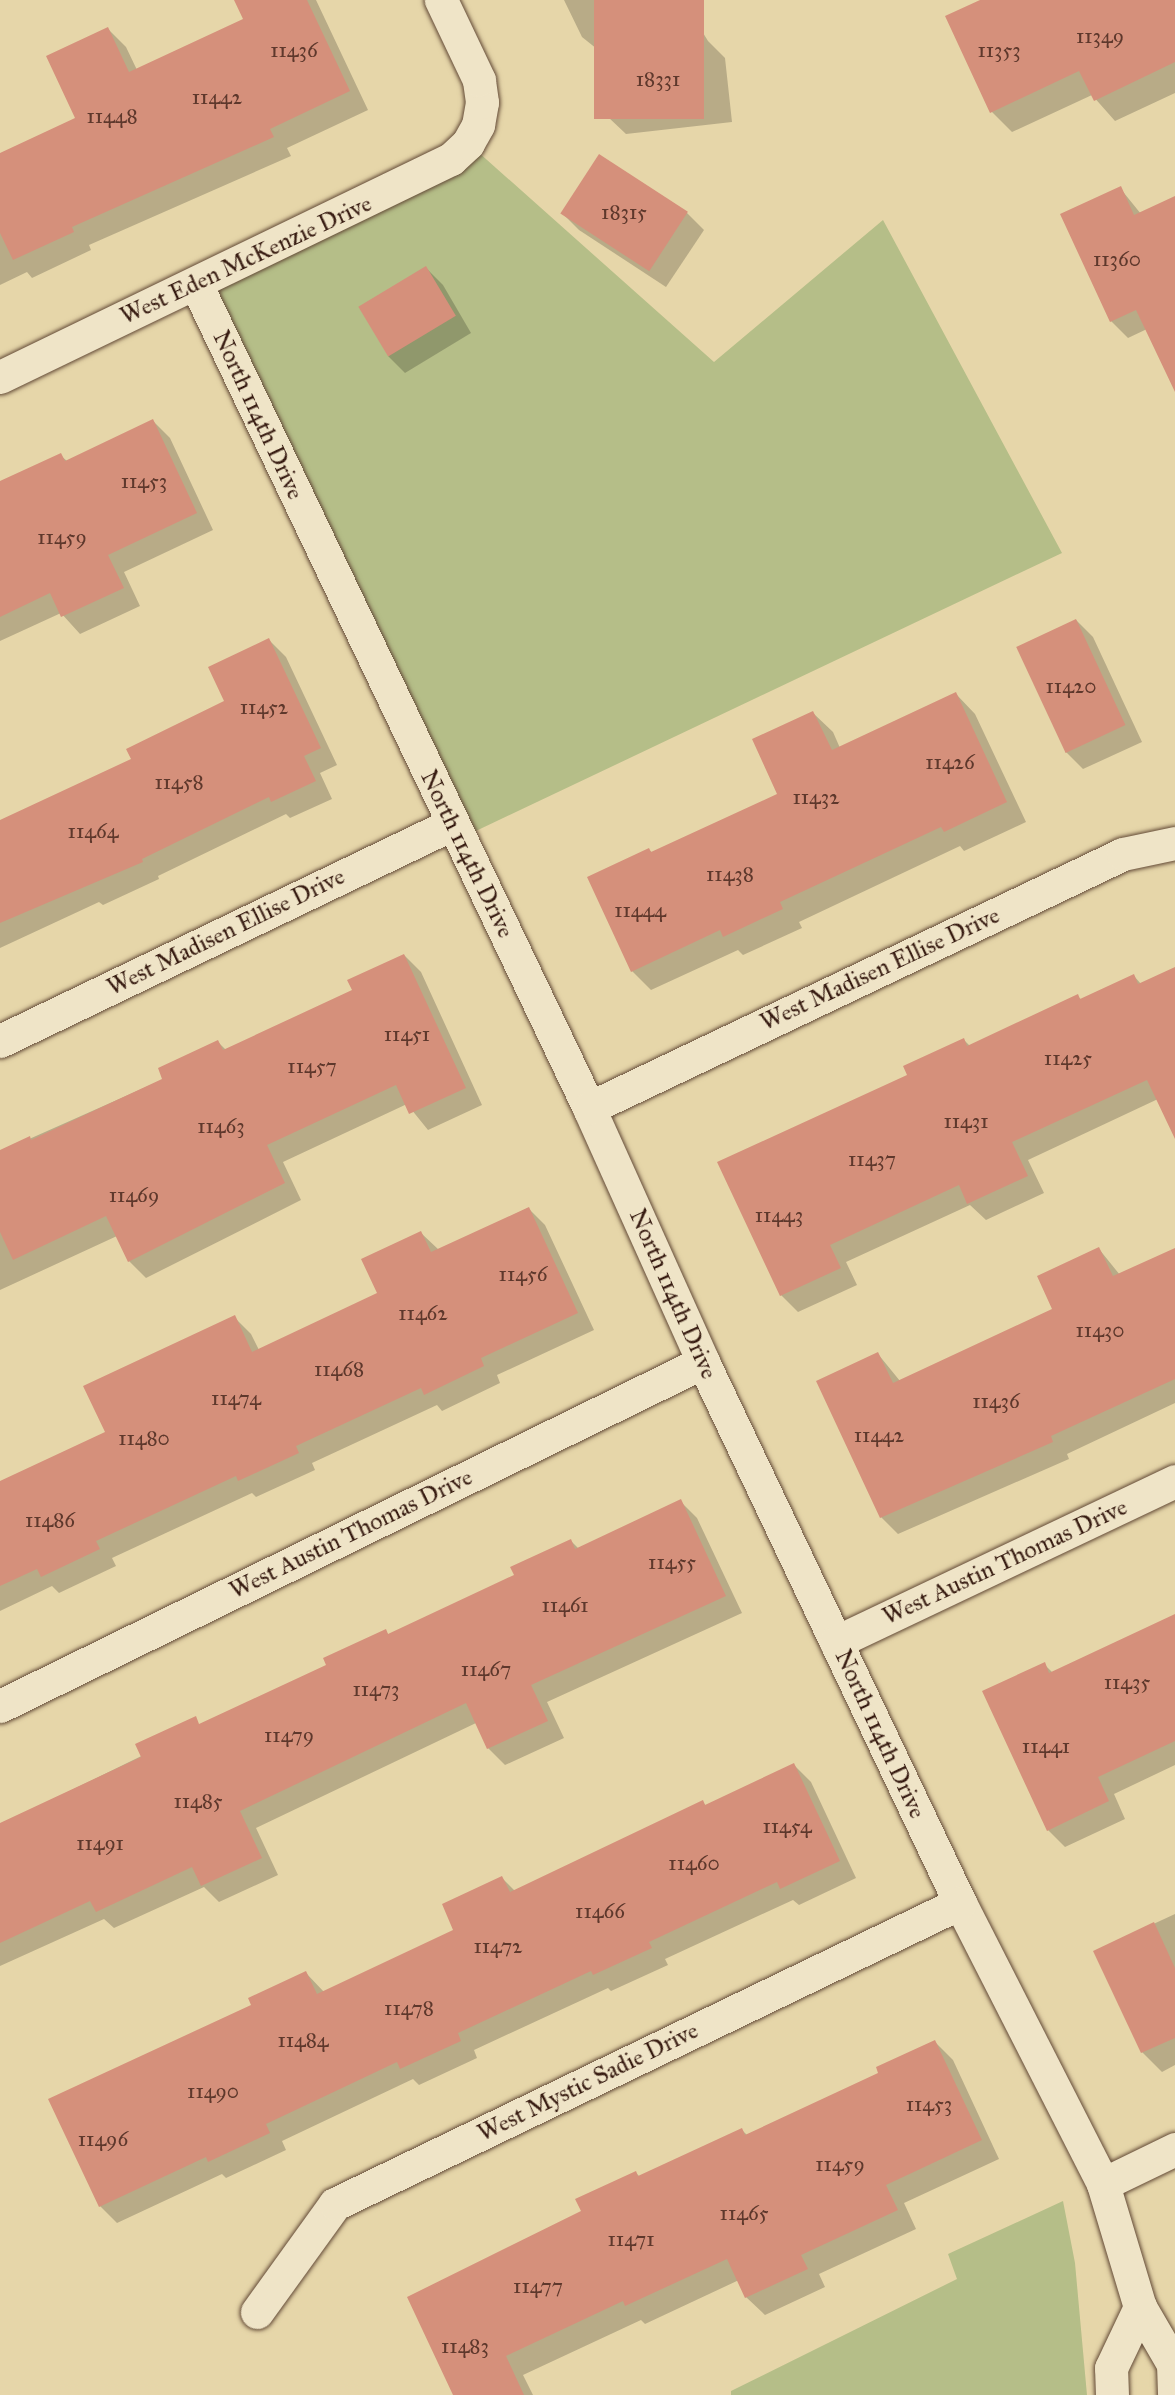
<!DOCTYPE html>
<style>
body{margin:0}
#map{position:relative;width:1175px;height:2395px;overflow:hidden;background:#e6d6a9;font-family:"IM FELL Great Primer",serif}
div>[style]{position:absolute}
.green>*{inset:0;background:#b5be88}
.shadow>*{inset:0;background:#0003}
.building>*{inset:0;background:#d5907b;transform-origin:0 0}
.roads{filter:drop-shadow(0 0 2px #634a37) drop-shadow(0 0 2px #634a37)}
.minor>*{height:33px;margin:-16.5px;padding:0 16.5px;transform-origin:16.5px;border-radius:16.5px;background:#efe4c7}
span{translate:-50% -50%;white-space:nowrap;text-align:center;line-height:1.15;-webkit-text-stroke:4.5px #efe4c7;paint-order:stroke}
.number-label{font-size:21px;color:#5e382c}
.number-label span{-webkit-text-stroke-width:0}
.street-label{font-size:24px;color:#371b11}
</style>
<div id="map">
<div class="green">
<div style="clip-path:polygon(468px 143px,714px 362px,883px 220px,1062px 553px,459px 839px,196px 284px)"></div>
<div style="clip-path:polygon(1063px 2201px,1075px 2263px,1087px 2395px,731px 2395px,731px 2391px,957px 2279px,948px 2254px)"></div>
</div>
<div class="shadow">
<div style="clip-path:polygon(259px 0,316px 0,368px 110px,287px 148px,291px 156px,89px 245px,91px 250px,32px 278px,27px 272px,0 285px,0 155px,77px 119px,108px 29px,126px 47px,137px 70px,245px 20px)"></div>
<div style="clip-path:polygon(564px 0,683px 0,708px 41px,725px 58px,732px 122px,626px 134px,608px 117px,602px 53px,582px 37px)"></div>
<div style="clip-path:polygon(984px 0,1175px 0,1175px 93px,1115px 121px,1092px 95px,1012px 132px,992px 112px)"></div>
<div style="clip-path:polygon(1120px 188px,1141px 214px,1175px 198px,1175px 354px,1147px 329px,1128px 338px,1111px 321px)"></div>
<div style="clip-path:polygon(562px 213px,687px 213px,704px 230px,666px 287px,579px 230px)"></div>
<div style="clip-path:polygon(426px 268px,443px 285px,471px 333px,405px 373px,388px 356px)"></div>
<div style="clip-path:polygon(153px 421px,170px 438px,213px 530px,124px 572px,140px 606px,80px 634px,61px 613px,0 641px,0 499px,60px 455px,67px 461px)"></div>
<div style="clip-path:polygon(1076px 620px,1093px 637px,1142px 742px,1083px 769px,1066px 752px)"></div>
<div style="clip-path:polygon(269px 640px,286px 657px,337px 765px,320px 773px,332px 799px,290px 818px,286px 814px,158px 876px,159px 879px,103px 905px,99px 902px,0 948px,0 822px,133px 759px,226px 702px)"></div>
<div style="clip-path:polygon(956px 694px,975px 714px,1026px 822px,964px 851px,960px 846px,799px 922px,802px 928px,743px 955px,738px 950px,651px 990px,632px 971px,649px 850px,653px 853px,779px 794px,813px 713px,833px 732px,840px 748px)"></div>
<div style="clip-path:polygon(404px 955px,421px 972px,482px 1105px,428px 1130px,407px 1104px,283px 1162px,301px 1200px,146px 1278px,129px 1261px,117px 1236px,0 1290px,0 1152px,164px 1079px,218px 1042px,226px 1050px,354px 991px)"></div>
<div style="clip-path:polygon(1134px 976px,1141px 984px,1175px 979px,1175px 1126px,1158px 1099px,1028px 1160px,1044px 1193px,986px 1220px,970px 1205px,846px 1262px,857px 1285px,798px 1312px,781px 1295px,909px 1076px,963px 1039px,970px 1046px,1077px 996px,1082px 1000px)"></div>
<div style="clip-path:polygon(528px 1208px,545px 1225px,594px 1330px,497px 1375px,500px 1383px,442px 1411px,437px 1405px,312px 1463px,315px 1470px,256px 1497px,252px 1493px,112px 1558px,116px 1566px,59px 1593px,52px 1586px,0 1611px,0 1482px,107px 1432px,234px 1317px,251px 1334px,259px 1350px,379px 1294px,421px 1233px,439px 1250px)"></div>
<div style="clip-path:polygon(1099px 1249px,1120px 1275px,1175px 1249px,1175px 1403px,1067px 1454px,1069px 1459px,898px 1534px,881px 1517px,878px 1354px,900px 1381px,1054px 1309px)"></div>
<div style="clip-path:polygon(680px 1501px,697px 1518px,742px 1613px,547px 1702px,564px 1738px,505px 1765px,488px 1748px,476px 1723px,256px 1828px,278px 1875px,219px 1902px,204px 1887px,114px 1928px,104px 1919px,0 1966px,0 1825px,328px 1665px,385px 1631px,389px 1635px,516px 1576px,571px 1541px,579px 1549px)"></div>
<div style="clip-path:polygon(1175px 1616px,1175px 1765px,1114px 1794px,1125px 1819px,1065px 1847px,1048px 1830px,1044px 1664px,1053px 1673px)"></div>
<div style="clip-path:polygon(794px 1765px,811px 1782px,856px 1878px,799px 1905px,793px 1900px,665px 1959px,668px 1965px,611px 1991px,608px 1988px,474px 2050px,477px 2058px,419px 2085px,413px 2079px,282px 2141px,286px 2150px,226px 2178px,222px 2174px,117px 2223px,100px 2206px,253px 2006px,306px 1973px,324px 1992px,455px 1931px,502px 1878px,515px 1891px,703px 1802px,706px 1806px)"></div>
<div style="clip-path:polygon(1175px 1914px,1175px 2065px,1162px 2072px,1142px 2052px,1095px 1951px)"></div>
<div style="clip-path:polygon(935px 2042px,953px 2060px,999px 2159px,904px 2203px,916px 2229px,819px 2274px,825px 2287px,765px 2315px,746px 2297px,739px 2280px,645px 2324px,641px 2320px,523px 2375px,533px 2395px,454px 2395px,583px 2212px,636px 2173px,640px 2177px,742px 2130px,747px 2135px,880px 2073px)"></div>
</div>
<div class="building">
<div style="clip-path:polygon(234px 0,307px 0,350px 91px,270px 129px,274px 137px,72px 227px,74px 232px,13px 260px,0 233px,0 153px,75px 118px,46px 56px,108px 27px,129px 72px,243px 19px)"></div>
<div style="left:594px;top:0;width:110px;height:119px"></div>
<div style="clip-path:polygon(980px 0,1175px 0,1175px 62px,1094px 101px,1079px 71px,990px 113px,945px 16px)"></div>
<div style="left:599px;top:154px;width:106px;height:71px;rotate:33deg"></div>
<div style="clip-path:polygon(1121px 186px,1134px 215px,1175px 196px,1175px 392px,1136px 310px,1110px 322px,1060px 214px)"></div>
<div style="left:426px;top:266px;width:58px;height:79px;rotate:59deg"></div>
<div style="clip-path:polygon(153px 419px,197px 513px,108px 555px,124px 588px,61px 617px,50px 593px,0 617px,0 481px,61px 453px,65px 461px)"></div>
<div style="left:1076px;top:619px;width:117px;height:66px;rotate:65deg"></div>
<div style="clip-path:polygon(269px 638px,321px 748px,304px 756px,316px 781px,271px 802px,269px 797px,142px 859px,143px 862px,0 923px,0 820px,131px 759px,126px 749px,224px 701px,208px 667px)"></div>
<div style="clip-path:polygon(956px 692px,1007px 802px,944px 832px,941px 827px,780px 902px,783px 909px,723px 937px,720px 930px,631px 972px,587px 877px,649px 848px,651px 852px,777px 794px,752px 739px,813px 711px,832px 750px)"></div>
<div style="clip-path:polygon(404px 954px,466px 1088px,409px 1114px,396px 1085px,267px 1145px,285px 1183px,128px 1262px,106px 1216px,13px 1260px,0 1232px,0 1150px,30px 1136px,31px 1140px,162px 1079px,158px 1068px,218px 1040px,223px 1050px,352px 990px,347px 980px)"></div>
<div style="clip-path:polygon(1175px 967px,1175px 1139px,1147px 1080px,1012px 1142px,1028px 1176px,967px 1204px,959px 1185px,830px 1245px,841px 1268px,780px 1296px,717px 1162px,907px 1075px,903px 1066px,964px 1038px,967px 1046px,1078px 994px,1080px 999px,1134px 974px,1138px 984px)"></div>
<div style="clip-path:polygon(529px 1207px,578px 1313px,481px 1358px,484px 1366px,424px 1395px,421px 1388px,296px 1446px,299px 1453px,238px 1481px,236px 1476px,96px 1541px,100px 1549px,41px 1577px,37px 1569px,0 1586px,0 1481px,105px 1432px,83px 1386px,235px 1315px,252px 1352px,377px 1293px,361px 1259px,421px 1231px,431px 1252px)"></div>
<div style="clip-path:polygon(1099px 1247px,1113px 1276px,1175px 1248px,1175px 1379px,1051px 1436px,1053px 1442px,880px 1518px,816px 1381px,878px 1352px,893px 1383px,1052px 1309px,1037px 1276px)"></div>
<div style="clip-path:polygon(681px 1499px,726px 1596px,531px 1685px,548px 1721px,487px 1749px,466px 1703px,240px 1811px,262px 1858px,201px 1886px,192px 1867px,96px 1912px,90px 1901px,0 1943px,0 1823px,141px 1757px,135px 1744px,196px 1716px,199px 1724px,326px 1665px,323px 1658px,386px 1629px,388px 1634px,514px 1575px,510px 1567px,571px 1539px,575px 1549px)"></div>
<div style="clip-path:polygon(1175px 1614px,1175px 1741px,1098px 1777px,1109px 1801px,1047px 1831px,982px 1691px,1045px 1662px,1049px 1673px)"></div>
<div style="clip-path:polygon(794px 1763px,840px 1861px,780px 1889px,777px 1882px,649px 1942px,652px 1948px,593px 1975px,591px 1971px,458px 2033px,461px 2041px,400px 2069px,397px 2062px,266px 2124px,270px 2133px,208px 2162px,206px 2157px,99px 2207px,48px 2099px,251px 2005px,248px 1998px,306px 1971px,317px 1994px,453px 1930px,442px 1904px,502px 1876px,510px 1892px,703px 1800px,705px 1805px)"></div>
<div style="clip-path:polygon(1154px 1922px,1175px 1968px,1175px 2038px,1141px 2053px,1093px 1951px)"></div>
<div style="clip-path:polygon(935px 2040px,982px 2140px,886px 2185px,898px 2210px,801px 2255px,808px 2269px,745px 2298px,727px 2259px,625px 2306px,623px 2301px,506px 2356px,524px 2395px,453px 2395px,407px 2297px,581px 2211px,575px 2199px,636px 2171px,638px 2176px,742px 2128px,745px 2135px,878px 2073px,876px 2067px)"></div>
</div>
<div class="roads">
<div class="minor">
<div style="left:196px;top:284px;width:913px;rotate:64.5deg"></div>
<div style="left:589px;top:1108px;width:278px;rotate:65.8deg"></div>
<div style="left:703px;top:1362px;width:599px;rotate:64.59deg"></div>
<div style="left:960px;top:1903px;width:315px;rotate:63deg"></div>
<div style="left:1103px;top:2184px;width:128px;rotate:73.3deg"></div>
<div style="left:1140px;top:2307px;width:66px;rotate:59.9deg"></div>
<div style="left:1173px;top:2364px;width:31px;rotate:88deg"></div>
<div style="left:0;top:377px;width:501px;rotate:-25.8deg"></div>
<div style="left:451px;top:159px;width:23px;rotate:-43deg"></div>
<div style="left:468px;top:143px;width:21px;rotate:-61deg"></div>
<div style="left:478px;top:125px;width:23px;rotate:-80deg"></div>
<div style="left:482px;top:102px;width:22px;rotate:-98deg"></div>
<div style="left:479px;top:80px;width:89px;rotate:-115.4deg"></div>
<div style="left:0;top:1041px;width:501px;rotate:-25.65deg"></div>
<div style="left:589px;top:1108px;width:591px;rotate:-25.44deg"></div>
<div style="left:1123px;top:854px;width:53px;rotate:-11.9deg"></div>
<div style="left:836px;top:1642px;width:375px;rotate:-25.4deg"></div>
<div style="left:0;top:1706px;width:783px;rotate:-26.07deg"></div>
<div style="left:1103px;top:2184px;width:80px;rotate:-25.9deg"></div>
<div style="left:257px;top:2312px;width:133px;rotate:-54.2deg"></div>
<div style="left:335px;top:2204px;width:694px;rotate:-25.72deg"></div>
<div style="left:1112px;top:2395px;width:27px;rotate:-92deg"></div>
<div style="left:1111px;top:2368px;width:68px;rotate:-64.6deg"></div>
</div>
</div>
<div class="number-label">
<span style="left:1100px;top:36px">11349</span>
<span style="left:294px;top:50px">11436</span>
<span style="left:999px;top:50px">11353</span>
<span style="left:658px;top:79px">18331</span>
<span style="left:217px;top:97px">11442</span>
<span style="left:112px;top:116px">11448</span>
<span style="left:624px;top:212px">18315</span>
<span style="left:1117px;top:259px">11360</span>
<span style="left:144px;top:481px">11453</span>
<span style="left:62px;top:537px">11459</span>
<span style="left:1071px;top:686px">11420</span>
<span style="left:264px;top:707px">11452</span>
<span style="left:950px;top:762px">11426</span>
<span style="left:179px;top:782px">11458</span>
<span style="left:816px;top:797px">11432</span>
<span style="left:93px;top:831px">11464</span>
<span style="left:730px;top:874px">11438</span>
<span style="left:640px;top:910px">11444</span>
<span style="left:407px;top:1034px">11451</span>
<span style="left:1068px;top:1058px">11425</span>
<span style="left:312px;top:1066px">11457</span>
<span style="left:966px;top:1121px">11431</span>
<span style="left:221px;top:1126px">11463</span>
<span style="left:872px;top:1159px">11437</span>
<span style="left:134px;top:1195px">11469</span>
<span style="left:779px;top:1215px">11443</span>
<span style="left:523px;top:1274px">11456</span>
<span style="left:423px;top:1313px">11462</span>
<span style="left:1100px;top:1330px">11430</span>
<span style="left:339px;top:1369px">11468</span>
<span style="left:236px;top:1398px">11474</span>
<span style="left:996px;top:1401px">11436</span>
<span style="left:879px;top:1435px">11442</span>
<span style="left:144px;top:1438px">11480</span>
<span style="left:50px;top:1520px">11486</span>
<span style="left:672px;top:1562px">11455</span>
<span style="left:565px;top:1605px">11461</span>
<span style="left:486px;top:1669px">11467</span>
<span style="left:1127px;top:1682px">11435</span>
<span style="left:376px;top:1689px">11473</span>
<span style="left:289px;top:1735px">11479</span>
<span style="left:1046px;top:1746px">11441</span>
<span style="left:198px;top:1801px">11485</span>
<span style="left:787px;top:1826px">11454</span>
<span style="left:100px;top:1843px">11491</span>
<span style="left:694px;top:1863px">11460</span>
<span style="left:600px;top:1911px">11466</span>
<span style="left:498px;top:1946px">11472</span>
<span style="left:409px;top:2008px">11478</span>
<span style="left:303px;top:2040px">11484</span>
<span style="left:213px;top:2091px">11490</span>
<span style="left:929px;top:2104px">11453</span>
<span style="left:103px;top:2139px">11496</span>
<span style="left:840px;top:2164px">11459</span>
<span style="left:744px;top:2213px">11465</span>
<span style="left:631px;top:2239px">11471</span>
<span style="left:538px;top:2286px">11477</span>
<span style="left:465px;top:2346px">11483</span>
</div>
<div class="street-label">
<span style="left:246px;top:260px;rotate:-25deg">West Eden McKenzie Drive</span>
<span style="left:258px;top:415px;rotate:65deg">North 114th Drive</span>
<span style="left:467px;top:854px;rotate:64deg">North 114th Drive</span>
<span style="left:226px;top:932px;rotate:-26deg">West Madisen Ellise Drive</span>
<span style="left:880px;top:969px;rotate:-25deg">West Madisen Ellise Drive</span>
<span style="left:673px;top:1294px;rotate:66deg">North 114th Drive</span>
<span style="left:351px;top:1534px;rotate:-26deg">West Austin Thomas Drive</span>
<span style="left:1005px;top:1562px;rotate:-25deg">West Austin Thomas Drive</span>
<span style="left:880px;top:1734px;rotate:65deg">North 114th Drive</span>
<span style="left:588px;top:2082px;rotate:-26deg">West Mystic Sadie Drive</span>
</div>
</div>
